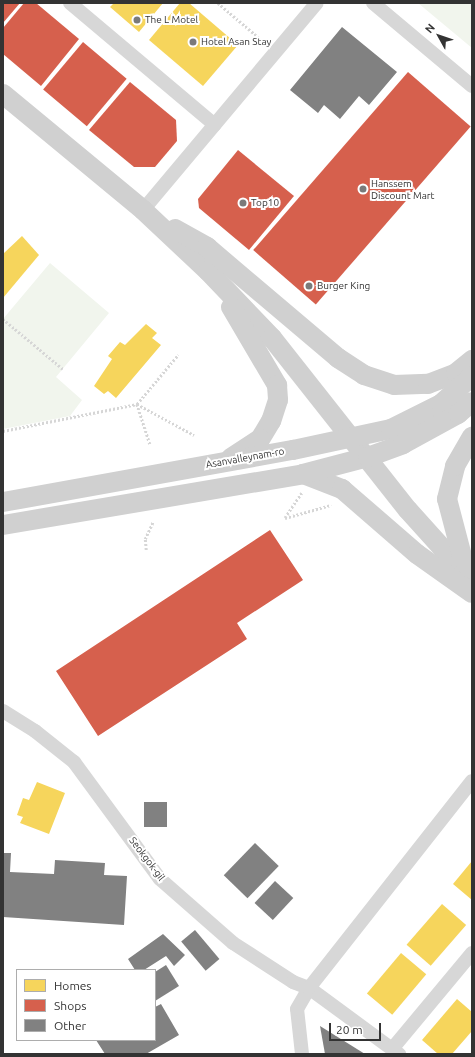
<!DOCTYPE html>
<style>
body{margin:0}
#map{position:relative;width:475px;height:1057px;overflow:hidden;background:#fff;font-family:Ubuntu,sans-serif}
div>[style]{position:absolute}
.green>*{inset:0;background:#f1f5ed}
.homes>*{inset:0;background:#f6d55c;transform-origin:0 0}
.shops>*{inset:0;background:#d6604d;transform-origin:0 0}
.building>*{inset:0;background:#818181;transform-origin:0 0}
.path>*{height:2.5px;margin-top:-1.25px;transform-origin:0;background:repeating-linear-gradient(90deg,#d6d6d6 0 2px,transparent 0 4px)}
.street>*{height:14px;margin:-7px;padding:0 7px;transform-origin:7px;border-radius:7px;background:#d7d7d7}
.secondary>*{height:20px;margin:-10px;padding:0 10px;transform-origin:10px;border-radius:10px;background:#d0d0d0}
.dots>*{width:11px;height:11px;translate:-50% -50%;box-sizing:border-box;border:2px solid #fff;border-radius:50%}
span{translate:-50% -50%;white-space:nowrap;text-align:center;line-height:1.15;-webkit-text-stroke:4px #fff;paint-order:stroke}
.poi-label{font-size:10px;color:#333}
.left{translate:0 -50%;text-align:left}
.street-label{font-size:10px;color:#333}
.frame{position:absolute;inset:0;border:4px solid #333;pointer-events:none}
.legend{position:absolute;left:16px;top:969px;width:140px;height:72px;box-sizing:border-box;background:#fff;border:1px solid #adadad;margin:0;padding:5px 7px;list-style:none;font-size:12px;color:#333}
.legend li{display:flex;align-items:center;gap:8px;height:20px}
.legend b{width:20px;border:1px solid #adadad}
.north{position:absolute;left:419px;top:16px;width:40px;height:40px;-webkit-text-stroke:3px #fff;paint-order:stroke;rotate:310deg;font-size:11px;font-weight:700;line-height:16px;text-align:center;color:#333}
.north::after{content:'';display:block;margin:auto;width:14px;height:18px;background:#333;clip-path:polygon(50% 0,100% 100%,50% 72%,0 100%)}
.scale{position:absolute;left:329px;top:1023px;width:52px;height:18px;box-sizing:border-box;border:2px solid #333;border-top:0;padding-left:5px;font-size:12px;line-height:14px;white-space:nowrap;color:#333;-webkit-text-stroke:3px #fff;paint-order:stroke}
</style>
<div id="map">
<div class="green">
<div style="clip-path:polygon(418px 3px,472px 3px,472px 48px)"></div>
<div style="clip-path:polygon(50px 263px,109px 313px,56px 377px,82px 400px,70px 416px,3px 429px,3px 319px)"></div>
</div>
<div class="homes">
<div style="clip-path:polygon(114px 3px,163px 3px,139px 32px,110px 7px)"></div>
<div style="clip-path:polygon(180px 3px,189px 3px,238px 45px,203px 86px,149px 40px)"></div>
<div style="clip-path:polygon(22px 236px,39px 255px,3px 298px,3px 254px)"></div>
<div style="clip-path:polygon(146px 324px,157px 333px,152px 338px,161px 345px,116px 398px,108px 391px,104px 394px,94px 386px,112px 359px,108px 356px,120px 342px,125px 345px)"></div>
<div style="clip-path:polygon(37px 782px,65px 793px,49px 834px,20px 823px,23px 817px,17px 815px,23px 798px,29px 800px)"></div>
<div style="clip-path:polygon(472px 861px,472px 900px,453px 884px)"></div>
<div style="left:442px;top:904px;width:32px;height:54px;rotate:41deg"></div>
<div style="left:401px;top:953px;width:33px;height:53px;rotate:40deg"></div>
<div style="clip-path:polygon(457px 999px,472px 1012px,472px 1031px,452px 1054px,438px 1054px,422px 1040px)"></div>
</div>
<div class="shops">
<div style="clip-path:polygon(3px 3px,20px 3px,3px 23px)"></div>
<div style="clip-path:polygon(24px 3px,36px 3px,79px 39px,41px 86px,3px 54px,3px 28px)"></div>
<div style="left:83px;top:42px;width:57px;height:62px;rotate:40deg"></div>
<div style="left:408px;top:72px;width:83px;height:236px;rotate:41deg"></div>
<div style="clip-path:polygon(130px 82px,176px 120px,177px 141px,155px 167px,134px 167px,89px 130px)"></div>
<div style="clip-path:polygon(238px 150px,294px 196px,249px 250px,199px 208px,198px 199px)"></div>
<div style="clip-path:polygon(270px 530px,303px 580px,237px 623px,247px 639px,98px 736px,56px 671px)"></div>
</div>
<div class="building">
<div style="clip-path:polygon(342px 27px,397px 72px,369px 105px,359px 96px,340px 119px,324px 105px,318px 113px,290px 90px)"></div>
<div style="left:167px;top:802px;width:25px;height:23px;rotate:90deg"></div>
<div style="left:255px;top:843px;width:33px;height:45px;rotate:44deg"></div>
<div style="clip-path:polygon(3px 853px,11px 853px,10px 872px,54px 874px,55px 860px,105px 863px,104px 875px,127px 876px,124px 925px,3px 917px)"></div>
<div style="left:275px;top:881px;width:25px;height:30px;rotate:43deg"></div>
<div style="left:195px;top:930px;width:38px;height:18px;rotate:50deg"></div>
<div style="clip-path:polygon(163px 934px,185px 955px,174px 966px,166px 956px,144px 970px,135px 970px,128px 959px)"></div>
<div style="clip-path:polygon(166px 965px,179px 986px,155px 1001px,155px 972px)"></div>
<div style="clip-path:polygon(161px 1004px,179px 1035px,146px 1054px,105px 1054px,96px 1040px,155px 1040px,155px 1007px)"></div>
<div style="clip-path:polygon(320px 1026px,365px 1054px,325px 1054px)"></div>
</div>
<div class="path">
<div style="left:218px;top:3px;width:60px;rotate:40.3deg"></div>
<div style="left:3px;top:319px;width:78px;rotate:39.8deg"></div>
<div style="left:137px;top:404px;width:65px;rotate:28.5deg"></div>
<div style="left:137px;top:404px;width:42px;rotate:72deg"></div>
<div style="left:3px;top:431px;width:137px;rotate:-11.4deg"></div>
<div style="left:137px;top:404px;width:64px;rotate:-50.1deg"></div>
<div style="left:302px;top:493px;width:30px;rotate:124deg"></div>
<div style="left:285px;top:518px;width:48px;rotate:-15.8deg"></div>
<div style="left:146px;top:550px;width:11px;rotate:-95deg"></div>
<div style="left:145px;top:539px;width:19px;rotate:-65deg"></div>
</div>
<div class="street">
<div style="left:70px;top:3px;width:189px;rotate:40.1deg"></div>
<div style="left:373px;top:3px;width:129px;rotate:40deg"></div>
<div style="left:143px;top:210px;width:270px;rotate:-50deg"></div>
<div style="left:3px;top:711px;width:38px;rotate:32deg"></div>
<div style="left:35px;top:731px;width:50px;rotate:38.5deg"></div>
<div style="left:74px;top:762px;width:145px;rotate:53.7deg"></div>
<div style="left:160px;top:879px;width:97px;rotate:41.2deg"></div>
<div style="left:233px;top:943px;width:72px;rotate:33deg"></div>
<div style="left:293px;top:982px;width:17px;rotate:21deg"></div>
<div style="left:309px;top:988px;width:112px;rotate:36.3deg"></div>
<div style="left:392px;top:1049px;width:125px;rotate:-50.2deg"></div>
<div style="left:302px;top:1054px;width:45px;rotate:-96.3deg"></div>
<div style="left:297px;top:1009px;width:24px;rotate:-60deg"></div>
<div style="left:309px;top:988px;width:263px;rotate:-51.8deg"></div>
</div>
<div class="secondary">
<div style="left:3px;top:94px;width:182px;rotate:39.6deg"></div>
<div style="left:143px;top:210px;width:89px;rotate:43.2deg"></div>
<div style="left:208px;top:271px;width:93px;rotate:46.3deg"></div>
<div style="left:272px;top:338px;width:219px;rotate:51.7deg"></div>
<div style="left:408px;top:510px;width:96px;rotate:48deg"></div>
<div style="left:175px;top:229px;width:37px;rotate:29deg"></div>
<div style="left:207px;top:247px;width:172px;rotate:40.3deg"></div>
<div style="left:338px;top:358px;width:31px;rotate:33deg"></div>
<div style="left:364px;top:375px;width:32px;rotate:18deg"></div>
<div style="left:394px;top:385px;width:34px;rotate:-2deg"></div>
<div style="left:428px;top:384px;width:30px;rotate:-21deg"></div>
<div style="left:456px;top:373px;width:21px;rotate:-39deg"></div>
<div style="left:231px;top:307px;width:91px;rotate:59.5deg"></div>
<div style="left:277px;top:385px;width:15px;rotate:86deg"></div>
<div style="left:278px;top:400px;width:22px;rotate:108deg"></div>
<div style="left:271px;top:421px;width:21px;rotate:121deg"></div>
<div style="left:260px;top:439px;width:35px;rotate:147deg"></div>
<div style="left:303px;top:474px;width:42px;rotate:21deg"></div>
<div style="left:342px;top:489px;width:99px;rotate:40.9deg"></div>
<div style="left:417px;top:554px;width:67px;rotate:35.3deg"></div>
<div style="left:3px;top:502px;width:295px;rotate:-10.2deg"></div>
<div style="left:293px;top:450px;width:100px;rotate:-12.1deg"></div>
<div style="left:391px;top:429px;width:56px;rotate:-26.6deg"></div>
<div style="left:441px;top:404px;width:42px;rotate:-42.1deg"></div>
<div style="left:3px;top:525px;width:304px;rotate:-9.6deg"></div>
<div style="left:303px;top:474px;width:67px;rotate:-14.7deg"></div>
<div style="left:368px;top:457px;width:37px;rotate:-20deg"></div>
<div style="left:403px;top:444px;width:63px;rotate:-28.6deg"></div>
<div style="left:458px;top:414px;width:18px;rotate:-41deg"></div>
<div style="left:471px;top:569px;width:16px;rotate:-125deg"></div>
<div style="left:462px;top:556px;width:59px;rotate:-104.7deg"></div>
<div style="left:447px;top:499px;width:34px;rotate:-76deg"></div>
<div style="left:455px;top:466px;width:34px;rotate:-60deg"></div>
</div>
<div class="dots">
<div style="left:137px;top:20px;background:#7a7a7a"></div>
<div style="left:193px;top:42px;background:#7a7a7a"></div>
<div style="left:363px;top:189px;background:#7a7a7a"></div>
<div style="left:243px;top:203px;background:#7a7a7a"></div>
<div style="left:309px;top:286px;background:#7a7a7a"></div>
</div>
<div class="poi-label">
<span class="left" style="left:145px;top:20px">The L Motel</span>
<span class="left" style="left:201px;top:42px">Hotel Asan Stay</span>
<span class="left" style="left:371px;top:189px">Hanssem<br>Discount Mart</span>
<span class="left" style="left:251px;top:203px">Top10</span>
<span class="left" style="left:317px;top:286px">Burger King</span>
</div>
<div class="street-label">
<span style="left:245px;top:458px;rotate:-10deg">Asanvalleynam-ro</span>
<span style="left:147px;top:859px;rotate:53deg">Seokgok-gil</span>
</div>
<div class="frame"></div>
<ul class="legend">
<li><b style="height:11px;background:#f6d55c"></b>Homes</li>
<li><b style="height:11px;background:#d6604d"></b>Shops</li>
<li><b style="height:11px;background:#818181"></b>Other</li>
</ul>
<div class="north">N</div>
<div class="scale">20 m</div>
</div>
